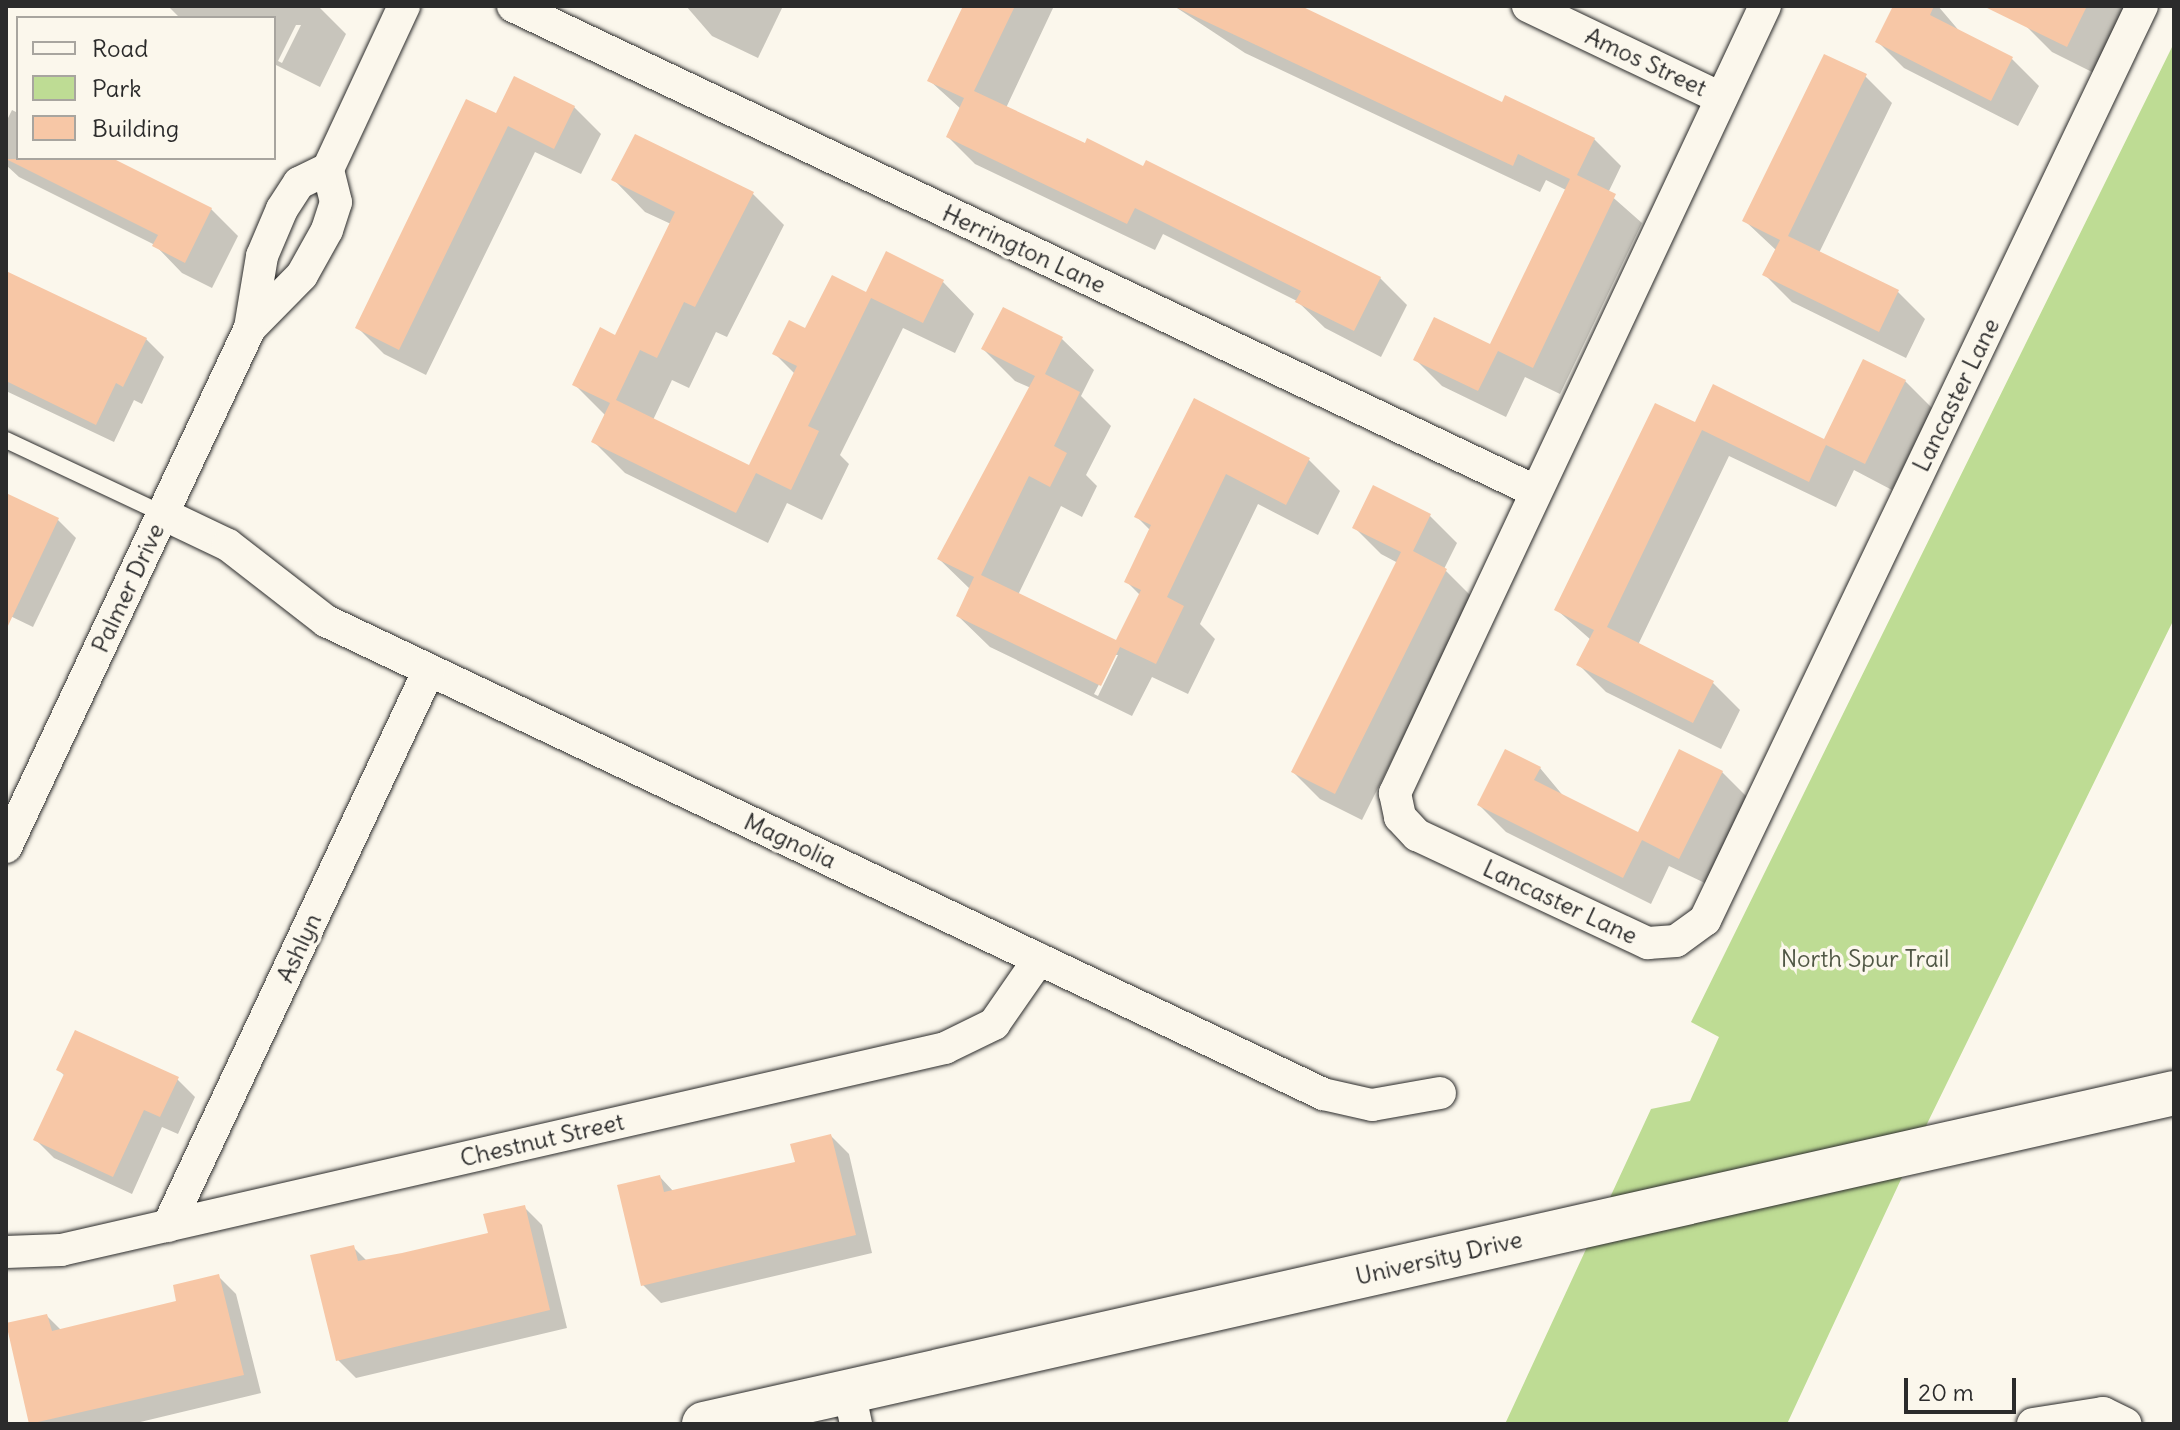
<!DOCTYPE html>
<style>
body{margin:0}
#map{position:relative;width:2180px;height:1430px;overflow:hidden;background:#fbf7ec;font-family:Delius,sans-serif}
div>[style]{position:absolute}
.green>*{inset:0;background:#bedc94}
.shadow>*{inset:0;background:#0003}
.building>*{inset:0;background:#f7c7a6}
.roads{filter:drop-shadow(0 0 2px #2b2b2b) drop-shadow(0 0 2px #2b2b2b)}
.lane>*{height:16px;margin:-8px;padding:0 8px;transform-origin:8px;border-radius:8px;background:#fbf7ec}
.street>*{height:32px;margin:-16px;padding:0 16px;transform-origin:16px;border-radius:16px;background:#fbf7ec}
.secondary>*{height:44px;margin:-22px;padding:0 22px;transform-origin:22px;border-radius:22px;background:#fbf7ec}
span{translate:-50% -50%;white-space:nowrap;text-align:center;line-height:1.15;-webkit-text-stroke:7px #fbf7ec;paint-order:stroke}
.street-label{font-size:24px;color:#2b2b2b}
.park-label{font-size:24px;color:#505745}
.frame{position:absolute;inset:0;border:8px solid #2b2b2b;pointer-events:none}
.legend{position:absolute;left:16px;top:16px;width:260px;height:144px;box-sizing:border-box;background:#fbf7ec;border:2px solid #a8a59f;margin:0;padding:10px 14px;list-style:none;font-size:24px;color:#2b2b2b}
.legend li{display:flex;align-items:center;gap:16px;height:40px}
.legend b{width:40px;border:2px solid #a8a59f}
.scale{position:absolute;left:1904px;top:1378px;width:112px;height:36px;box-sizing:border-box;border:4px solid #2b2b2b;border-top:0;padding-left:10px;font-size:24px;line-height:28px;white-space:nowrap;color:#2b2b2b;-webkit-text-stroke:6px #fbf7ec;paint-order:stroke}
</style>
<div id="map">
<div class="green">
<div style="clip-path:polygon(2174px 43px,2174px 619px,1924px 1130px,1787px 1424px,1505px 1424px,1651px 1109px,1690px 1101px,1719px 1037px,1691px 1022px)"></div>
</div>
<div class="shadow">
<div style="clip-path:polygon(evenodd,168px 6px,318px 6px,346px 34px,320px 87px,274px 64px,274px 18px,180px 18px,168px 6px,296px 25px,301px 25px,282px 63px,278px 61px,296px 25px)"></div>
<div style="clip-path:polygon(686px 6px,783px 6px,758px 58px,712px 36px)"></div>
<div style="clip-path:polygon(965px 6px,1054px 6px,1006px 108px,1380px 278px,1407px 305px,1381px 357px,1325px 328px,1297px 301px,1163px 234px,1155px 250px,975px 164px,948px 137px,961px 109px,930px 81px)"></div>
<div style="clip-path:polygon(1174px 6px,1296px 6px,1503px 105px,1594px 139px,1621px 166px,1608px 193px,1642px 223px,1560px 394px,1525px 377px,1506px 417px,1442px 386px,1415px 359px,1491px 347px,1566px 190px,1546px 180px,1540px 192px,1245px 53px)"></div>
<div style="clip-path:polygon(1895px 6px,1938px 6px,1961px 33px,2012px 59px,2039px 86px,2018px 126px,1904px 68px,1877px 41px)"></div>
<div style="clip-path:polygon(2034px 6px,2126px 6px,2094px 73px,2052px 52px,2025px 25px)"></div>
<div style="clip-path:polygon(1865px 76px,1892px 103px,1819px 253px,1898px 292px,1925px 319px,1906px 358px,1792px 302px,1765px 275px,1777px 251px,1745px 221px)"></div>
<div style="clip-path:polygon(574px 107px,601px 134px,581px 174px,535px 152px,426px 375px,384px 354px,357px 327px,497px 116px)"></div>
<div style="clip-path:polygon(12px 110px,18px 113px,18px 158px,108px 158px,211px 209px,238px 236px,212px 288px,182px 273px,155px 245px,19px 177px,6px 165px,6px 122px)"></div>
<div style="clip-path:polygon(614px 180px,752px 193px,784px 225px,727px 337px,716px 332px,689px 388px,672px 380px,653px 420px,750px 468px,795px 374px,775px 354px,806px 330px,867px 295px,943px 282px,974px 314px,955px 353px,903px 328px,840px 455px,849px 464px,822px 520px,787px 503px,768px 543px,625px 473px,593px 441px,606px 416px,575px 385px,616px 338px,671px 224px,645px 212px)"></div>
<div style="clip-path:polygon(6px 273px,146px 339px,164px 357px,142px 404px,134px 400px,114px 442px,6px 391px)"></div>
<div style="clip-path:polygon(evenodd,1004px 309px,1062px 339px,1094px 370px,1081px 396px,1111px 426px,1086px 475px,1097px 486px,1082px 517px,1061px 506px,1018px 595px,1117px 643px,1140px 595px,1126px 581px,1151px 531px,1137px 517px,1195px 401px,1308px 459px,1340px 491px,1318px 535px,1258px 504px,1200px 624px,1215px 639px,1188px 694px,1152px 677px,1132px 716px,990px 647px,958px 616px,971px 590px,939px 559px,1031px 388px,1015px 381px,983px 349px,1004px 309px,1114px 655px,1118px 655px,1098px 696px,1094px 694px,1114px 655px)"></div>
<div style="clip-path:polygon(1905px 381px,1932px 408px,1892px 490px,1854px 470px,1836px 507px,1729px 456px,1638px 645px,1713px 683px,1740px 710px,1721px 749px,1606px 692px,1579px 665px,1591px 640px,1557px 610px,1696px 424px,1825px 441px)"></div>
<div style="clip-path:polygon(6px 495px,58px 520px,76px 538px,33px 627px,6px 614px)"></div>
<div style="clip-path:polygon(1430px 516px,1457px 543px,1444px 569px,1473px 598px,1362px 820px,1320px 799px,1293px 772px,1398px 563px,1381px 554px,1354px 527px)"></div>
<div style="clip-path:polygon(1540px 768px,1565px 798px,1638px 834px,1722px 772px,1749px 799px,1707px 884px,1669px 866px,1651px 904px,1506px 832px,1479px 805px)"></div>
<div style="clip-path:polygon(59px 1070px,177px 1079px,195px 1097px,178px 1134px,162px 1127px,132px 1194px,54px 1158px,36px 1140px,65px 1076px)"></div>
<div style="clip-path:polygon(831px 1136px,849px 1154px,872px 1253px,661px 1303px,643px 1285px,660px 1177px,674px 1192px,797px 1164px)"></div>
<div style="clip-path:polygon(524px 1207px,542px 1225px,567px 1328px,356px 1378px,338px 1360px,353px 1247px,368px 1262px,490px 1234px)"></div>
<div style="clip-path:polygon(218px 1276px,236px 1294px,261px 1393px,132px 1424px,31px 1424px,7px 1325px,47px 1316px,62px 1331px,179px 1303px)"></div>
</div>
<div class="building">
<div style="clip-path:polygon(963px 6px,1015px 6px,974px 91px,1085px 143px,1087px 138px,1143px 166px,1146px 160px,1381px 277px,1354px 331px,1295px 302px,1301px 291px,1135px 208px,1127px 224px,946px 137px,964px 98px,927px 81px)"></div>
<div style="clip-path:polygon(1173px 6px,1301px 6px,1502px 102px,1505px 95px,1595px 138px,1577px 175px,1616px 194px,1533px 368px,1498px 351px,1478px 391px,1413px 360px,1434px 317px,1490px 344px,1570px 179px,1518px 154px,1513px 166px)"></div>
<div style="clip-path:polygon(1893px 6px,1934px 6px,1930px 15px,2013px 57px,1991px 101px,1875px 42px)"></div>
<div style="clip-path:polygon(1983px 6px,2087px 6px,2067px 47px)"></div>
<div style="clip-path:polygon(1824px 54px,1867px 74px,1788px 236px,1899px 290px,1879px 332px,1762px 275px,1780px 240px,1742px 221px)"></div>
<div style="clip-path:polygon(514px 76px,575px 106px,554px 149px,508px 126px,399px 350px,355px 328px,466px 99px,496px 113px)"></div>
<div style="clip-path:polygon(635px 134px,754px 192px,695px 307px,684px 302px,657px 358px,640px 350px,616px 400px,749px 465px,797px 366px,772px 354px,789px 320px,805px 328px,832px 275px,866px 292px,886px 251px,944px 280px,923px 323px,871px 298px,808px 426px,819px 431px,791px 490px,756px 473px,736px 513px,591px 442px,610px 403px,572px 385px,600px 327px,615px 335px,675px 212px,611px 180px)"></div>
<div style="clip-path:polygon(112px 158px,212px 208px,185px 263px,152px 246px,158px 235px,6px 159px)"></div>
<div style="clip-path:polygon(6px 271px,147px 338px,123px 387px,116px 383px,96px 425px,6px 381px)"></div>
<div style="clip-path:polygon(1003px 307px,1063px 337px,1045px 374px,1080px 392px,1054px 446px,1067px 453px,1050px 487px,1029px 476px,981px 575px,1116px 640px,1141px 590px,1124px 582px,1151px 525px,1134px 517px,1194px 398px,1310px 458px,1286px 505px,1226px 474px,1167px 597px,1184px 606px,1156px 664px,1120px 647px,1101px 686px,956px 616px,974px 577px,937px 559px,1035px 376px,981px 349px)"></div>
<div style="clip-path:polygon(1863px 359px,1906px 380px,1865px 464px,1826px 445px,1809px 482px,1702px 430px,1607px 627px,1714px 681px,1693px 723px,1576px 665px,1594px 630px,1554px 610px,1655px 403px,1695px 422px,1713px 384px,1824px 439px)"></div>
<div style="clip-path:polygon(1373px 485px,1431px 514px,1413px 551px,1447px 569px,1335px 794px,1291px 772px,1401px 552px,1352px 528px)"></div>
<div style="clip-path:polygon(6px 493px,59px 518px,6px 630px)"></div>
<div style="clip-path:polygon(1505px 749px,1541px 767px,1534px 780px,1638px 832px,1679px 749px,1723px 771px,1679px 859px,1642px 840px,1623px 878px,1477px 805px)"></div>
<div style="clip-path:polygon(75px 1030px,179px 1077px,160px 1117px,144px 1110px,113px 1177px,33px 1140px,64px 1074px,56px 1070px)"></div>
<div style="clip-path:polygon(831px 1134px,856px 1235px,641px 1286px,617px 1185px,660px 1175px,664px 1192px,795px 1162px,790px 1144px)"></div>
<div style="clip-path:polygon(525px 1205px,550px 1310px,336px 1361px,310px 1255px,354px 1245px,358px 1261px,402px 1253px,488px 1233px,483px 1214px)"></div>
<div style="clip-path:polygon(219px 1274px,244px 1375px,29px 1424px,6px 1323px,47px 1314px,52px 1331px,176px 1301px,173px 1285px)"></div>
</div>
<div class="roads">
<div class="lane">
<div style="left:6px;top:440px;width:174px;rotate:25.2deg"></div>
</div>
<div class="street">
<div style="left:513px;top:6px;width:1131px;rotate:25.39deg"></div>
<div style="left:1528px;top:6px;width:214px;rotate:25.5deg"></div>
<div style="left:1765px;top:6px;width:870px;rotate:115.18deg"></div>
<div style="left:1395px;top:793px;width:25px;rotate:78deg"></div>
<div style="left:1400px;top:817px;width:25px;rotate:47deg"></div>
<div style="left:1417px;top:835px;width:255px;rotate:25.1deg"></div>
<div style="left:1648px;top:943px;width:28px;rotate:-4deg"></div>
<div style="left:1676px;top:941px;width:36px;rotate:-36deg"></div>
<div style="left:1705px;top:920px;width:1013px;rotate:-64.45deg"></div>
<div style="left:250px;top:328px;width:74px;rotate:-45.5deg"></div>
<div style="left:302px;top:275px;width:51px;rotate:-60.9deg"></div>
<div style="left:327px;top:230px;width:29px;rotate:-72deg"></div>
<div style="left:336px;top:202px;width:34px;rotate:-104deg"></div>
<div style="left:328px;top:169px;width:180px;rotate:-65deg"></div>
<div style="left:163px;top:514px;width:72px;rotate:25.5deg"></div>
<div style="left:228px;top:545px;width:124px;rotate:37.8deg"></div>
<div style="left:326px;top:621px;width:1104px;rotate:25.38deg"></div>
<div style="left:1323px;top:1094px;width:50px;rotate:12.7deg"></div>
<div style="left:1372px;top:1105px;width:69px;rotate:-10deg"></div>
<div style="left:6px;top:847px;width:573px;rotate:-64.82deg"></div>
<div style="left:250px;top:328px;width:73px;rotate:-80.5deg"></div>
<div style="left:262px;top:256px;width:51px;rotate:-66.9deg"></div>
<div style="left:282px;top:209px;width:31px;rotate:-57deg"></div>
<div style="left:299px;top:183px;width:32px;rotate:-26deg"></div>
<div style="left:168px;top:1226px;width:614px;rotate:-64.85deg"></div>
<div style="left:6px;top:1252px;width:55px;rotate:-2.1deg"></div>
<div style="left:61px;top:1250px;width:907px;rotate:-12.87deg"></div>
<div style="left:945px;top:1048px;width:55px;rotate:-26.1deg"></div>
<div style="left:994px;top:1024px;width:79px;rotate:-55.3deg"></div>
<div style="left:849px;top:1391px;width:34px;rotate:78deg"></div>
<div style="left:2033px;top:1424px;width:71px;rotate:-8.9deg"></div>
<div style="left:2103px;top:1413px;width:25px;rotate:26deg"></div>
</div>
<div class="secondary">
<div style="left:704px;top:1424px;width:1507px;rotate:-12.69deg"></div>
</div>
</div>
<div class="street-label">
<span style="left:1646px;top:62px;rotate:25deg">Amos Street</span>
<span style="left:1024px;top:249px;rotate:25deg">Herrington Lane</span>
<span style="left:1956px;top:395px;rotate:-64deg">Lancaster Lane</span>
<span style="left:128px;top:588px;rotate:-65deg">Palmer Drive</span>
<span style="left:790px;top:841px;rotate:25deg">Magnolia</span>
<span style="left:1560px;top:902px;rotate:25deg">Lancaster Lane</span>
<span style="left:299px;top:948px;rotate:-65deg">Ashlyn</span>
<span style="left:542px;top:1140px;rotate:-13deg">Chestnut Street</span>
<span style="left:1439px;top:1258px;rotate:-13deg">University Drive</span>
</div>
<div class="park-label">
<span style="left:1865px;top:959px">North Spur Trail</span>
</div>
<div class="frame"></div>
<ul class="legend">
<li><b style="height:10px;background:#fbf7ec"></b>Road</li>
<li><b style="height:22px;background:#bedc94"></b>Park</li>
<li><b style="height:22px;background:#f7c7a6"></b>Building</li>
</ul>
<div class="scale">20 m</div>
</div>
